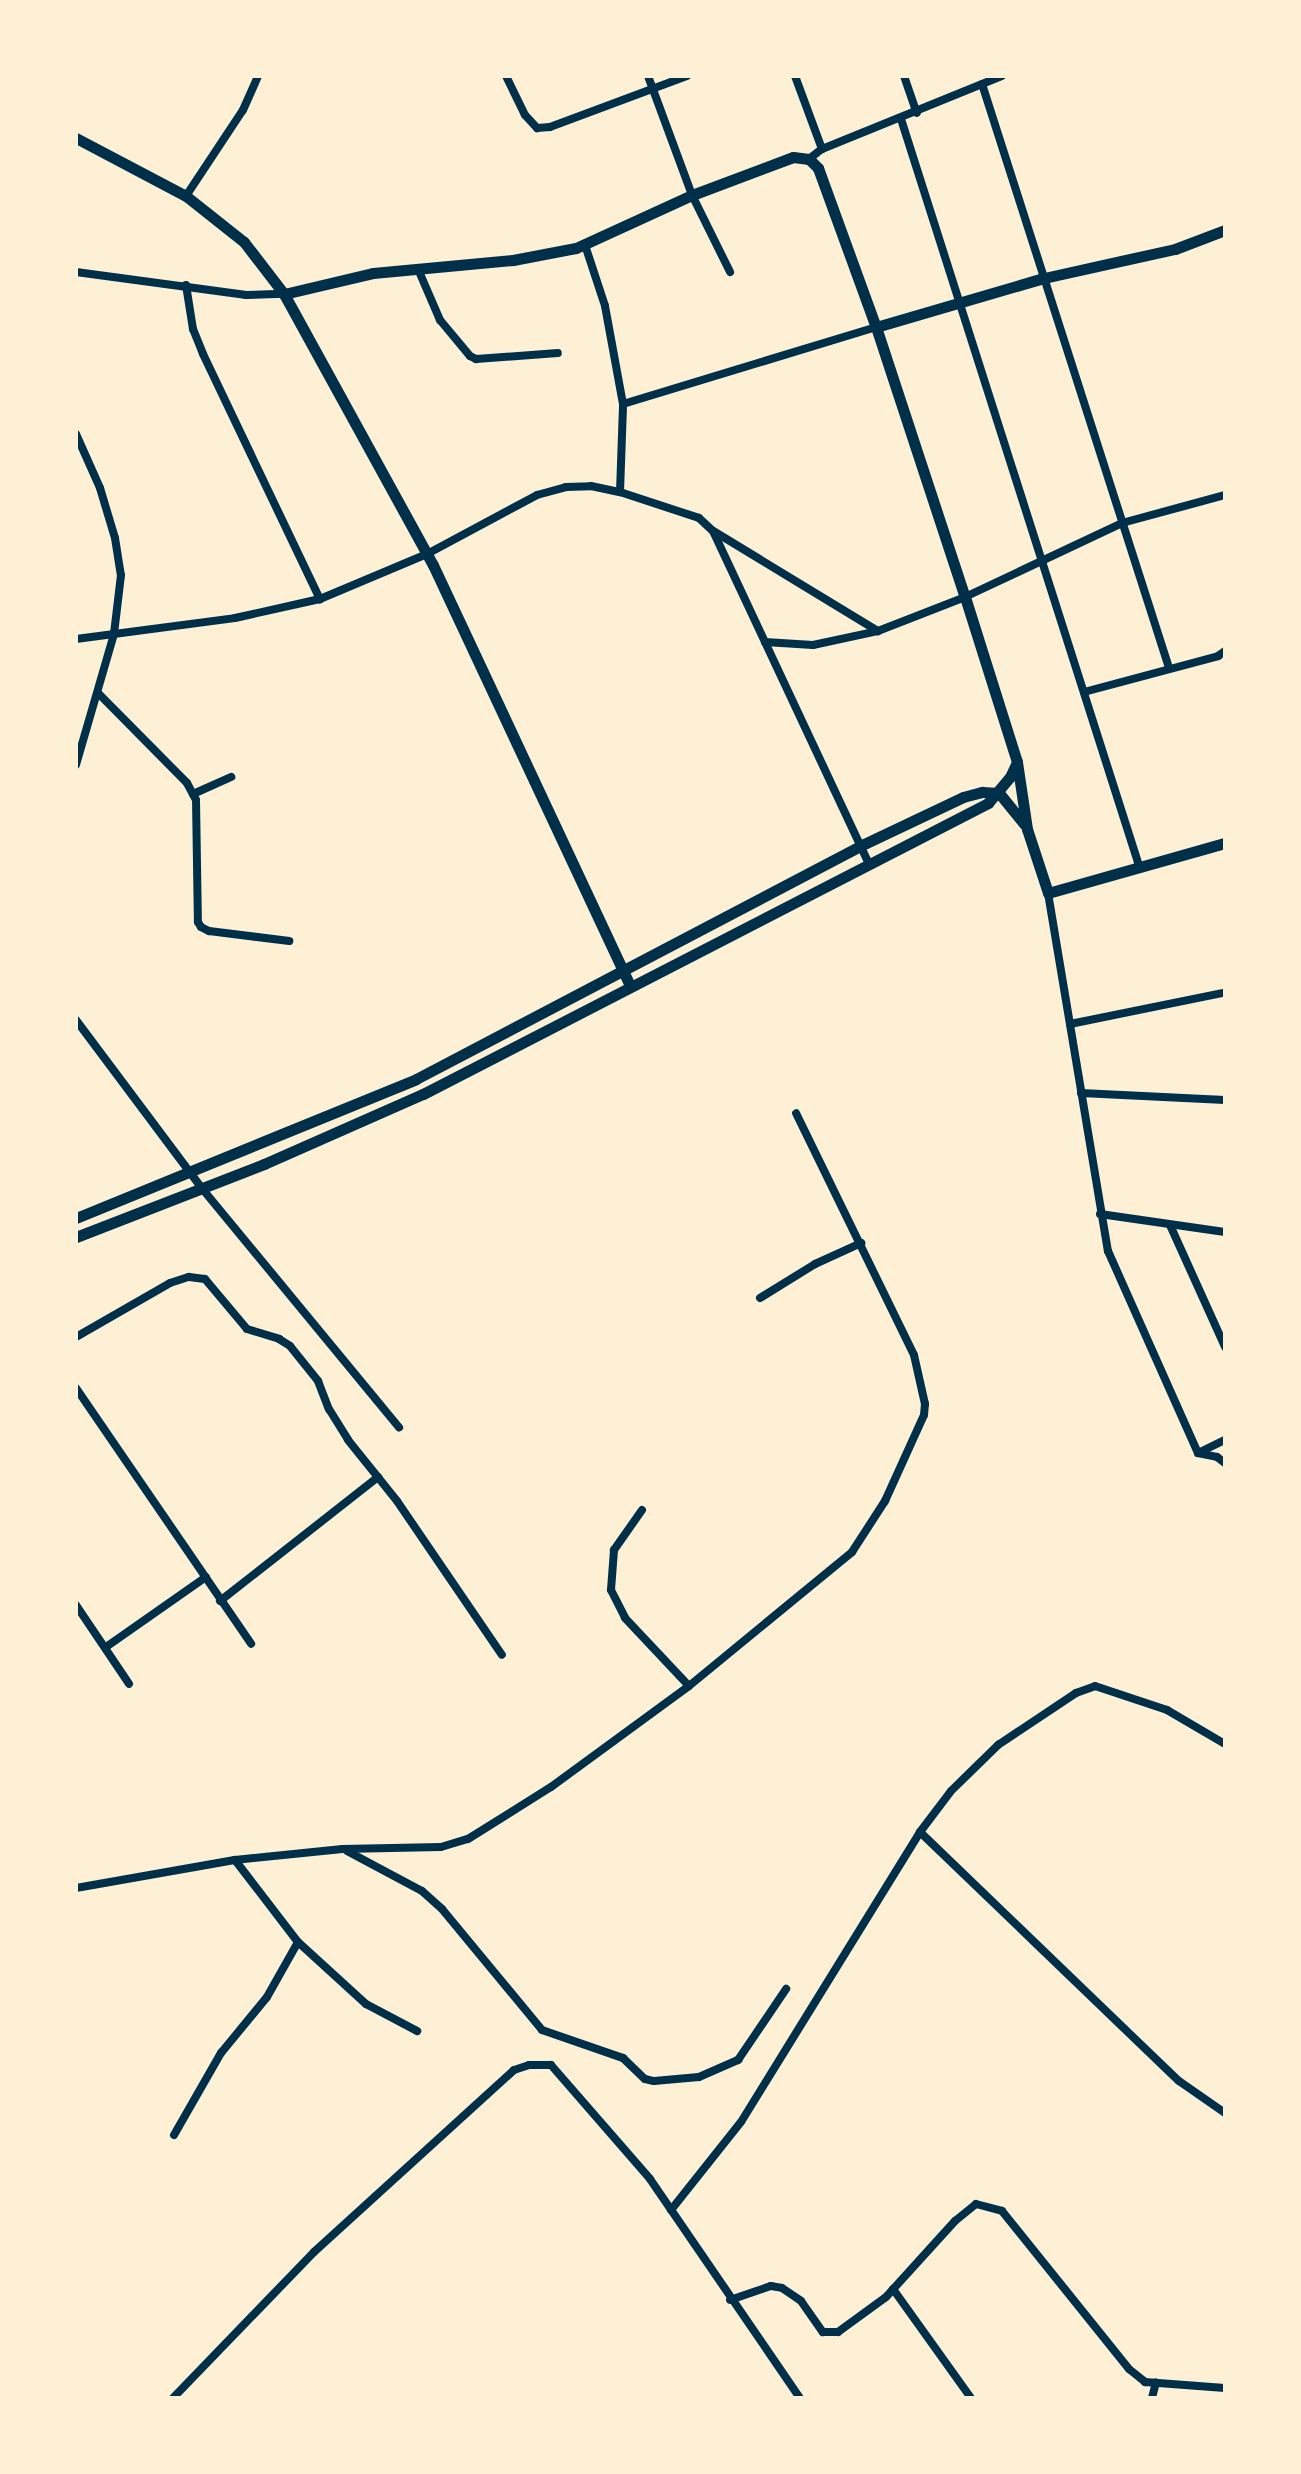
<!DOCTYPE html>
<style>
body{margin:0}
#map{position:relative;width:1301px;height:2474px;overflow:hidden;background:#fdf0d5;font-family:"Crimson Pro",serif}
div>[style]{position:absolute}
.minor>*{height:8px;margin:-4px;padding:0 4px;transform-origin:4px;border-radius:4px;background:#003049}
.secondary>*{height:11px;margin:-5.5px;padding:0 5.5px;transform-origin:5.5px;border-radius:5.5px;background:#003049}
span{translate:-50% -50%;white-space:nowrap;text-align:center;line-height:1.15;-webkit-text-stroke:6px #fdf0d5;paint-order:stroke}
.frame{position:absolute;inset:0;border:78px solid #fdf0d5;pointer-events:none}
</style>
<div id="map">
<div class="minor">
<div style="left:506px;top:76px;width:43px;rotate:64deg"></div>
<div style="left:525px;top:115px;width:18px;rotate:47deg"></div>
<div style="left:537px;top:128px;width:13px;rotate:-4deg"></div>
<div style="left:550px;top:127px;width:146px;rotate:-20.4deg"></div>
<div style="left:648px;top:76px;width:127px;rotate:69.7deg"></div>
<div style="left:692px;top:195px;width:86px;rotate:63.7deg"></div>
<div style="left:795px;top:76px;width:78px;rotate:69.7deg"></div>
<div style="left:904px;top:76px;width:39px;rotate:71deg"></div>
<div style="left:982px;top:84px;width:613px;rotate:72.24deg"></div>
<div style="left:901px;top:119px;width:787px;rotate:72.32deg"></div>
<div style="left:809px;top:159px;width:16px;rotate:-38deg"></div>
<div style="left:822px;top:149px;width:194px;rotate:-22.1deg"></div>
<div style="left:186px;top:196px;width:103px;rotate:-56.5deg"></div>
<div style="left:243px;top:110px;width:37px;rotate:-66deg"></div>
<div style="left:585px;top:245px;width:64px;rotate:71.8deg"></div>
<div style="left:605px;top:306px;width:100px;rotate:79.6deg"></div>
<div style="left:418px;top:269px;width:56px;rotate:66.7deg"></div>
<div style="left:440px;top:320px;width:47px;rotate:50.2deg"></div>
<div style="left:470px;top:356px;width:7px;rotate:27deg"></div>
<div style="left:476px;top:359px;width:82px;rotate:-4.2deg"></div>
<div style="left:76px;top:272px;width:172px;rotate:7.7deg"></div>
<div style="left:246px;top:295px;width:38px;rotate:-2deg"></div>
<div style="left:186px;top:285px;width:45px;rotate:81deg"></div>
<div style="left:193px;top:329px;width:27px;rotate:68deg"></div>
<div style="left:203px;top:354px;width:272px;rotate:64.5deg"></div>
<div style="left:76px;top:434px;width:59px;rotate:66deg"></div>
<div style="left:100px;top:488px;width:52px;rotate:73.3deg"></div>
<div style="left:115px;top:538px;width:37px;rotate:81deg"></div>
<div style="left:121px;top:575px;width:59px;rotate:96.8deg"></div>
<div style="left:114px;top:634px;width:136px;rotate:106.2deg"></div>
<div style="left:620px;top:492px;width:88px;rotate:-88deg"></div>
<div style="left:623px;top:404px;width:264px;rotate:-16.9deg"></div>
<div style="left:715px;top:532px;width:191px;rotate:31.3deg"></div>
<div style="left:76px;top:639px;width:160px;rotate:-7.5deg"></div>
<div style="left:235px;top:618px;width:87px;rotate:-12.6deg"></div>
<div style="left:320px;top:599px;width:116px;rotate:-22.8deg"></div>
<div style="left:427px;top:554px;width:125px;rotate:-28.2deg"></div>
<div style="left:537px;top:495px;width:30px;rotate:-15deg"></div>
<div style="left:566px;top:487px;width:25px;rotate:-2deg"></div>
<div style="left:591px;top:486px;width:30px;rotate:12deg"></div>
<div style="left:620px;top:492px;width:83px;rotate:18.2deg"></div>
<div style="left:699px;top:518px;width:19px;rotate:43deg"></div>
<div style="left:713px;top:531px;width:365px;rotate:64.9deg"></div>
<div style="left:765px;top:642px;width:48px;rotate:3.6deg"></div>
<div style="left:813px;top:645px;width:66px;rotate:-12.2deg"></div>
<div style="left:878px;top:631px;width:93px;rotate:-21.3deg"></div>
<div style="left:965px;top:597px;width:174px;rotate:-25.2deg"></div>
<div style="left:1122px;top:523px;width:107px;rotate:-15.2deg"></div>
<div style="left:1084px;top:692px;width:139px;rotate:-15deg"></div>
<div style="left:1218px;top:656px;width:9px;rotate:-36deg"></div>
<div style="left:99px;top:694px;width:125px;rotate:45.3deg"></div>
<div style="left:187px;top:783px;width:19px;rotate:62deg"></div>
<div style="left:196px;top:800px;width:122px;rotate:89.1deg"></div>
<div style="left:198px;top:922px;width:6px;rotate:59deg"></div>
<div style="left:201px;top:927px;width:9px;rotate:27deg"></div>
<div style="left:209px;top:931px;width:81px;rotate:7.1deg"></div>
<div style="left:193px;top:794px;width:42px;rotate:-24.1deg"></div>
<div style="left:1048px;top:893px;width:363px;rotate:80.5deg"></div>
<div style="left:1108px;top:1251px;width:221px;rotate:66deg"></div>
<div style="left:1198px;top:1453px;width:19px;rotate:12deg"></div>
<div style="left:1217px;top:1457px;width:10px;rotate:37deg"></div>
<div style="left:76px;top:1020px;width:207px;rotate:53.2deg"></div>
<div style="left:200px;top:1186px;width:313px;rotate:50.5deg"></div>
<div style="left:1070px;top:1024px;width:155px;rotate:-11.5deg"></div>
<div style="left:1081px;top:1093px;width:144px;rotate:2.8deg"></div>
<div style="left:1100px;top:1214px;width:126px;rotate:8.2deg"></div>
<div style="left:1170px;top:1225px;width:134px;rotate:65.7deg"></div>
<div style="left:760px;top:1298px;width:65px;rotate:-31.7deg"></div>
<div style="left:815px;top:1264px;width:51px;rotate:-24.5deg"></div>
<div style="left:76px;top:1337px;width:108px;rotate:-29.9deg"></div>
<div style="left:170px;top:1283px;width:20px;rotate:-18deg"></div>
<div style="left:189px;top:1277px;width:16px;rotate:7deg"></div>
<div style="left:205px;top:1279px;width:65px;rotate:50deg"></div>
<div style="left:247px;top:1329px;width:34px;rotate:17deg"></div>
<div style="left:279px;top:1339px;width:13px;rotate:32deg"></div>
<div style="left:290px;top:1346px;width:45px;rotate:51.3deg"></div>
<div style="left:318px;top:1381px;width:30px;rotate:69deg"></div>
<div style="left:329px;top:1409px;width:36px;rotate:58deg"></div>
<div style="left:348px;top:1440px;width:78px;rotate:51.2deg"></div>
<div style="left:397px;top:1501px;width:186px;rotate:55.7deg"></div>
<div style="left:76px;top:1388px;width:310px;rotate:55.6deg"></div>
<div style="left:1198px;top:1453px;width:30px;rotate:-26deg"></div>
<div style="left:642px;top:1510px;width:49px;rotate:125deg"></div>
<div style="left:614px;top:1550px;width:40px;rotate:94.3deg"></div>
<div style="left:611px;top:1590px;width:31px;rotate:63deg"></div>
<div style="left:625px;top:1618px;width:93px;rotate:46.7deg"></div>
<div style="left:220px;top:1601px;width:201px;rotate:-38.1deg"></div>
<div style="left:76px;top:1605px;width:95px;rotate:56.1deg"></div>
<div style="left:106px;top:1647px;width:122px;rotate:-35deg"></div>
<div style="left:920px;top:1832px;width:359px;rotate:43.9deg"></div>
<div style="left:1179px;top:2081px;width:56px;rotate:34.8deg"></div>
<div style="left:347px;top:1851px;width:85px;rotate:28.1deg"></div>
<div style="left:422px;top:1891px;width:27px;rotate:42deg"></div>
<div style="left:442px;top:1909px;width:157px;rotate:50.4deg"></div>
<div style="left:542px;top:2030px;width:86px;rotate:19.1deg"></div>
<div style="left:623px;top:2058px;width:30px;rotate:44deg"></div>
<div style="left:645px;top:2079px;width:9px;rotate:13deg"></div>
<div style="left:654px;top:2081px;width:45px;rotate:-5.1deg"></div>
<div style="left:699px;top:2077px;width:43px;rotate:-23.6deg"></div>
<div style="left:738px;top:2060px;width:86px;rotate:-55.9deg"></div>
<div style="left:235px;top:1860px;width:103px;rotate:52.5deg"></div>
<div style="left:298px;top:1942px;width:92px;rotate:42.4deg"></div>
<div style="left:366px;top:2004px;width:58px;rotate:27.9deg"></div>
<div style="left:76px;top:1888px;width:161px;rotate:-10deg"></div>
<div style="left:235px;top:1860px;width:108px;rotate:-5.9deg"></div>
<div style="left:342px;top:1849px;width:99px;rotate:-1.2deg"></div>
<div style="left:441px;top:1847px;width:28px;rotate:-17deg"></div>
<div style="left:468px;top:1839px;width:98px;rotate:-32.1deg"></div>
<div style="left:551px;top:1787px;width:171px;rotate:-36.2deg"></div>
<div style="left:689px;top:1686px;width:211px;rotate:-39.4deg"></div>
<div style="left:852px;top:1552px;width:61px;rotate:-57.1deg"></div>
<div style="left:885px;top:1501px;width:94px;rotate:-65.6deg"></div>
<div style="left:924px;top:1415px;width:11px;rotate:-85deg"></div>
<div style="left:925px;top:1404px;width:50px;rotate:-102.7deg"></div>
<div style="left:914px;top:1355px;width:269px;rotate:-116deg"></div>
<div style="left:174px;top:2135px;width:95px;rotate:-60.2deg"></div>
<div style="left:221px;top:2053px;width:72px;rotate:-50.6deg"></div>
<div style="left:267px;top:1997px;width:63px;rotate:-60.6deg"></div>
<div style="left:671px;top:2210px;width:112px;rotate:-51.5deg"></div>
<div style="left:741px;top:2122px;width:341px;rotate:-58.3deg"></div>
<div style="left:920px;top:1832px;width:51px;rotate:-52.9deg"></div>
<div style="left:951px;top:1791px;width:66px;rotate:-44.4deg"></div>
<div style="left:998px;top:1745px;width:94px;rotate:-33.7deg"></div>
<div style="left:1076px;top:1693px;width:20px;rotate:-20deg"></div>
<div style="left:1095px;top:1686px;width:76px;rotate:18.4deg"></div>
<div style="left:1167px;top:1710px;width:67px;rotate:30.4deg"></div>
<div style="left:893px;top:2289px;width:134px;rotate:54.4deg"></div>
<div style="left:730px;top:2300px;width:43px;rotate:-18.9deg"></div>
<div style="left:771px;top:2286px;width:11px;rotate:10deg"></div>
<div style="left:782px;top:2288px;width:23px;rotate:34deg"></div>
<div style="left:801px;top:2301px;width:38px;rotate:55deg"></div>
<div style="left:823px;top:2332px;width:15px"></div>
<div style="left:838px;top:2332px;width:59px;rotate:-36.1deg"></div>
<div style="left:886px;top:2297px;width:103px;rotate:-47.8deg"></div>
<div style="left:955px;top:2221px;width:27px;rotate:-39deg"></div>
<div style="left:976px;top:2204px;width:27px;rotate:15deg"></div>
<div style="left:1002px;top:2211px;width:203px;rotate:51.2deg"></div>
<div style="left:1129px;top:2369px;width:21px;rotate:39deg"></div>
<div style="left:1145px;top:2382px;width:80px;rotate:4.3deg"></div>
<div style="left:173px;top:2398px;width:203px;rotate:-46deg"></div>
<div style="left:314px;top:2252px;width:270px;rotate:-42.3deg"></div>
<div style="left:514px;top:2070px;width:16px;rotate:-18deg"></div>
<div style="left:529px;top:2065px;width:22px"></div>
<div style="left:551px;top:2065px;width:151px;rotate:49deg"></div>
<div style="left:650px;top:2179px;width:265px;rotate:55.6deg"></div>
<div style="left:1152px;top:2398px;width:16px;rotate:-76deg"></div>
</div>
<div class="secondary">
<div style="left:76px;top:138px;width:124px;rotate:27.8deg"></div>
<div style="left:186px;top:196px;width:74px;rotate:38.4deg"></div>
<div style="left:244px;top:242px;width:66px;rotate:52.4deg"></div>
<div style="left:284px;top:294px;width:309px;rotate:61.2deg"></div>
<div style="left:433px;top:565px;width:465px;rotate:64.9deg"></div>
<div style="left:284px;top:294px;width:91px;rotate:-13.3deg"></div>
<div style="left:373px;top:273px;width:141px;rotate:-5.3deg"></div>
<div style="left:513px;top:260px;width:64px;rotate:-10.8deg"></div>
<div style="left:576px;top:248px;width:128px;rotate:-24.6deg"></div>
<div style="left:692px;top:195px;width:108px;rotate:-20.6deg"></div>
<div style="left:793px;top:157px;width:16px;rotate:7deg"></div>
<div style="left:809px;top:159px;width:13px;rotate:45deg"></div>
<div style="left:818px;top:168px;width:169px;rotate:70deg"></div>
<div style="left:876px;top:327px;width:284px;rotate:71.8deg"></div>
<div style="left:965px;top:597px;width:173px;rotate:72.5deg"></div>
<div style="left:1017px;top:762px;width:68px;rotate:81.5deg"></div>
<div style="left:1027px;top:829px;width:67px;rotate:71.8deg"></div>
<div style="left:1048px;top:893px;width:184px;rotate:-15.8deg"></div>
<div style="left:876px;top:327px;width:175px;rotate:-16.3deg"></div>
<div style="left:1044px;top:278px;width:134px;rotate:-12.5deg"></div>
<div style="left:1175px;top:249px;width:53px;rotate:-20.8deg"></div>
<div style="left:76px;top:1218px;width:367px;rotate:-22.2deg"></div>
<div style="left:416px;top:1079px;width:504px;rotate:-27.68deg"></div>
<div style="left:862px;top:845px;width:112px;rotate:-25.4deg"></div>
<div style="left:963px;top:797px;width:20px;rotate:-15deg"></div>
<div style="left:982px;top:792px;width:17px;rotate:3deg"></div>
<div style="left:999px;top:793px;width:40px;rotate:51deg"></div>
<div style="left:76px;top:1237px;width:202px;rotate:-21.2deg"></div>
<div style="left:264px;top:1164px;width:174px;rotate:-23.8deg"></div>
<div style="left:423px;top:1094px;width:636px;rotate:-27.25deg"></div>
<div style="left:988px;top:803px;width:34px;rotate:-50deg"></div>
<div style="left:1010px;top:777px;width:14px;rotate:-65deg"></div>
</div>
<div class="frame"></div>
</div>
